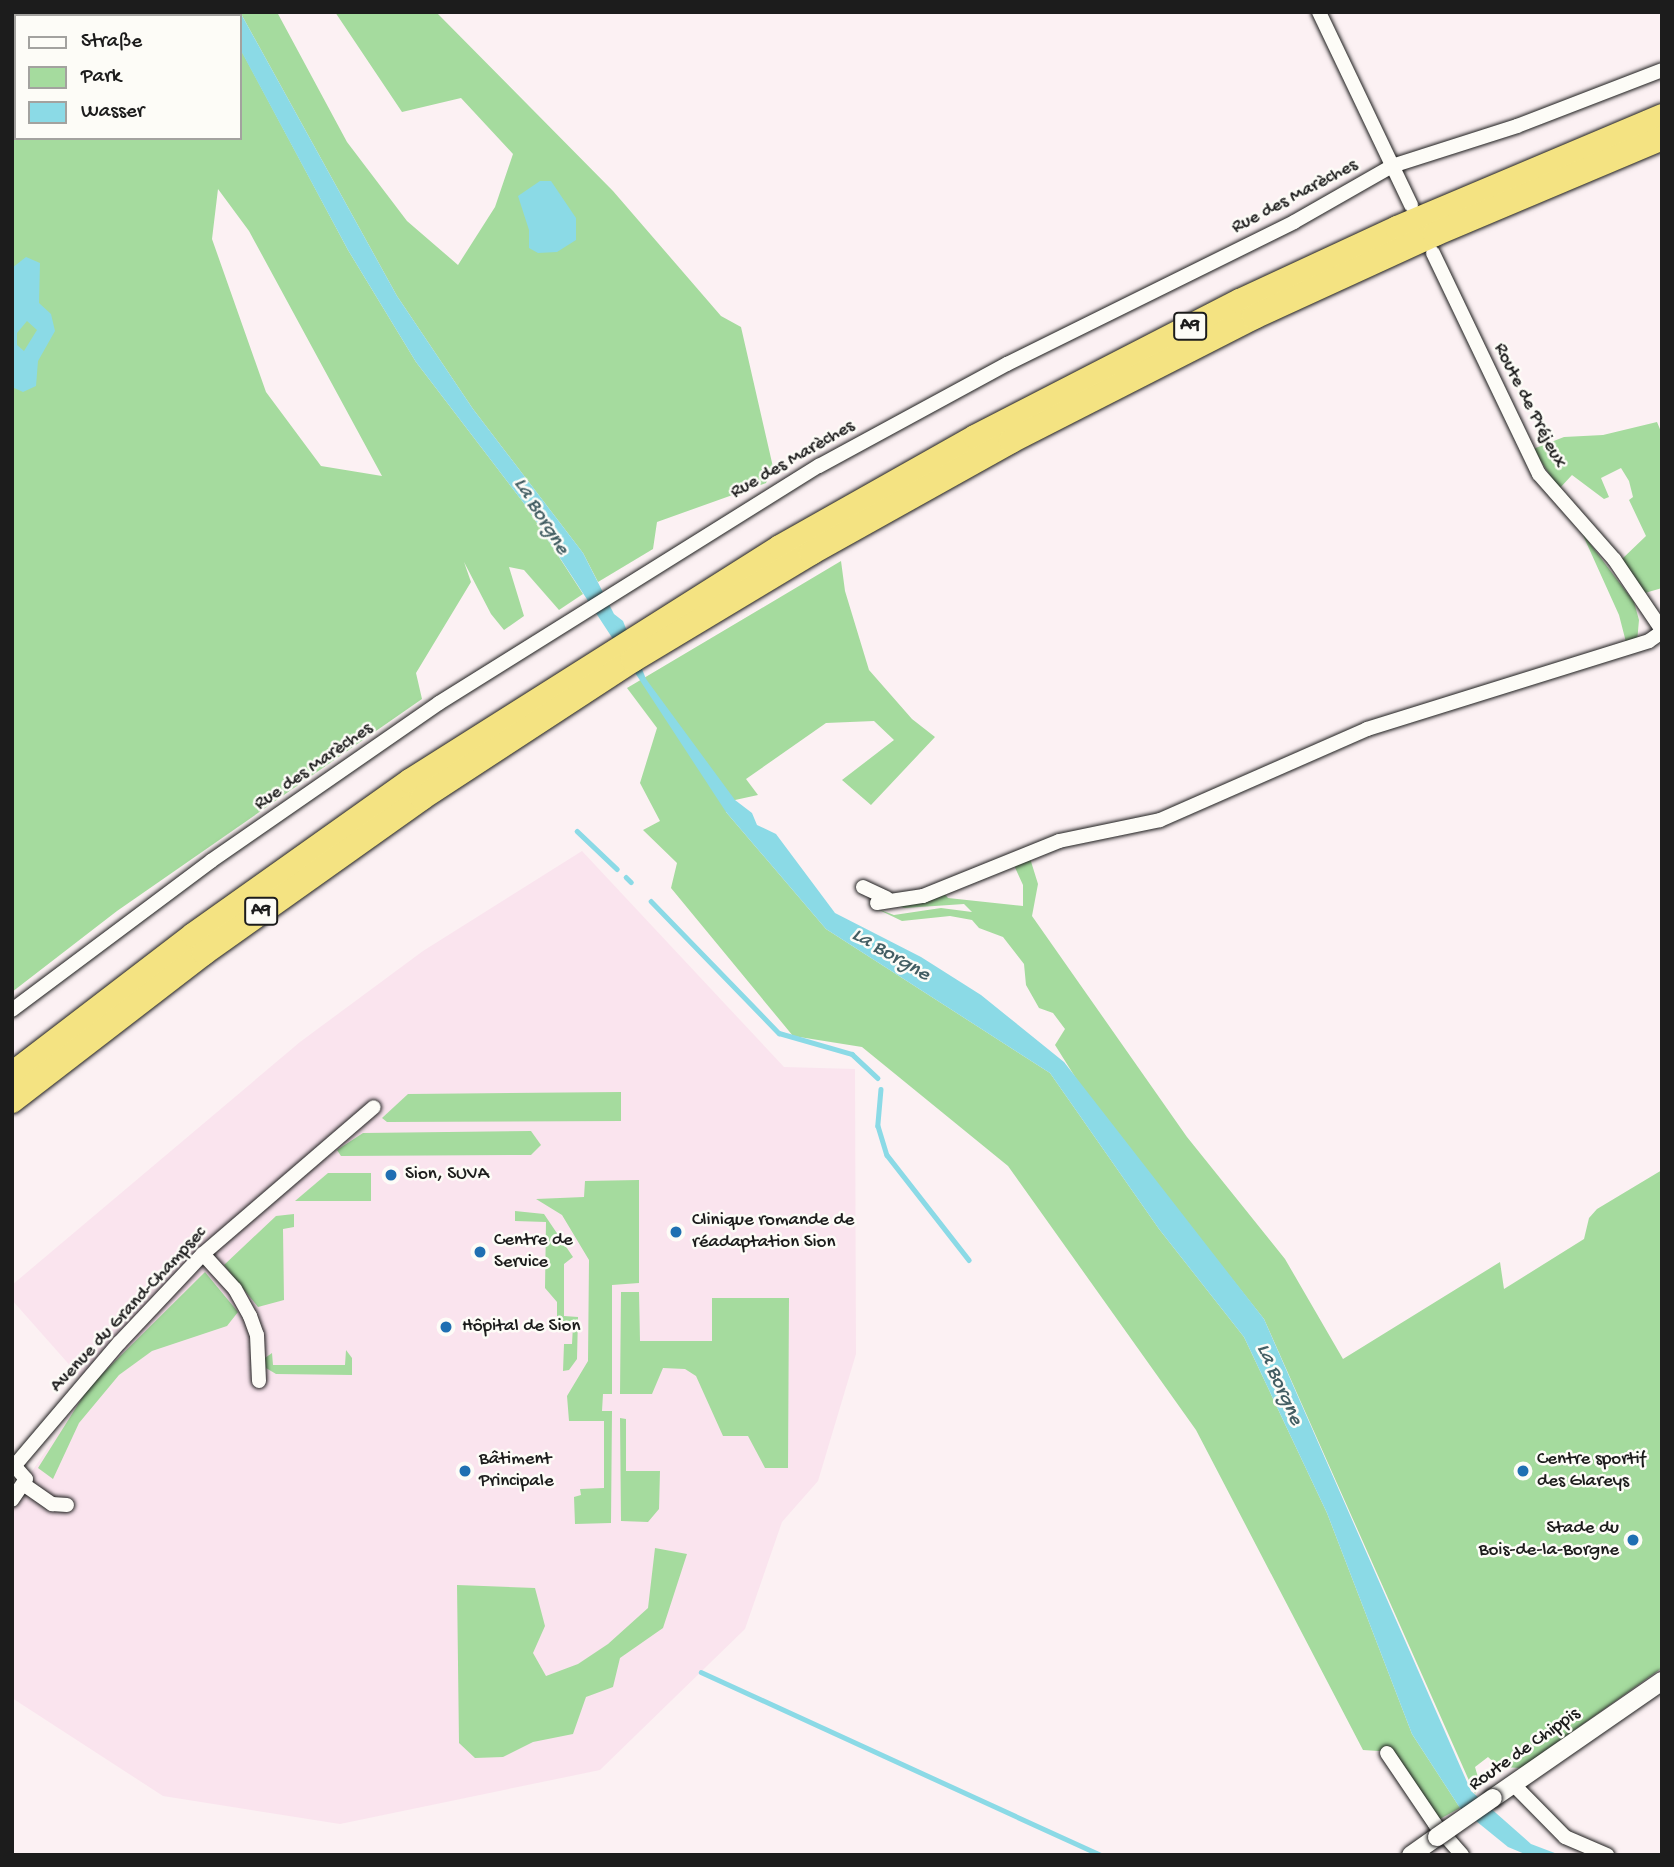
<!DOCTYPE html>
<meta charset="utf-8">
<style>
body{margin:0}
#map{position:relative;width:1674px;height:1867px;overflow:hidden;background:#fcf1f3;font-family:"Gochi Hand",sans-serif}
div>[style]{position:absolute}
.built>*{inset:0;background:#fae4ee}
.green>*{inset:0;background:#a5db9e}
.water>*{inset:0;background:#8bdae6}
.stream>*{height:4.5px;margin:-2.25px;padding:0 2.25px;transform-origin:2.25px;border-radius:2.25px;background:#8bdae6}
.roads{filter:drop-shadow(0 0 2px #1c1c1c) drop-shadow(0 0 2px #1c1c1c)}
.minor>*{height:14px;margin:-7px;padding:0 7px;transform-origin:7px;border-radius:7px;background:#fdfcf7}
.tertiary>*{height:18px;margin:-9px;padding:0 9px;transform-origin:9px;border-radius:9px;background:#fdfcf7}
.motorway>*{height:24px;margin:-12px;padding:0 12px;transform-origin:12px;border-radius:12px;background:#f4e382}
.bridges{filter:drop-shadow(0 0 2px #1c1c1c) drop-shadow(0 0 2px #1c1c1c)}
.tertiary-bridge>*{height:18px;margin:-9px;padding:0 9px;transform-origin:9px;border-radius:9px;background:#fdfcf7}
.dots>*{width:19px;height:19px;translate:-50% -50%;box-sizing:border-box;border:4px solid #fdfcf7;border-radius:50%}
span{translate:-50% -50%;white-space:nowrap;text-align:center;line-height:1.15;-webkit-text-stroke:5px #fdfcf7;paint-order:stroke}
.shield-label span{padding:2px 5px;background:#fdfcf7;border:2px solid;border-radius:5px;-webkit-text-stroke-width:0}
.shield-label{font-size:18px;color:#1c1c1c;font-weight:700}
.street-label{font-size:19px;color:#1c1c1c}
.poi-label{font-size:19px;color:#1c1c1c}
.left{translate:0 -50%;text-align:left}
.right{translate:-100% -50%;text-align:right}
.water-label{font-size:21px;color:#435e63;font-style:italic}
.frame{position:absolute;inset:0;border:14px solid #1c1c1c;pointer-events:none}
.legend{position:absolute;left:14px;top:14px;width:228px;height:126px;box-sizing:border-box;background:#fdfcf7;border:2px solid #a3a29f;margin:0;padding:9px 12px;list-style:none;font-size:21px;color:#1c1c1c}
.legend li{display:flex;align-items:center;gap:14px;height:35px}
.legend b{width:35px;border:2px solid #a3a29f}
</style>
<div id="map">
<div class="built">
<div style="clip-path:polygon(582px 851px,784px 1067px,855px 1069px,856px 1354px,818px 1481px,782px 1522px,745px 1629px,600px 1770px,340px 1824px,163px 1796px,12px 1698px,12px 1501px,89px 1387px,12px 1300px,12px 1285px,300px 1042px,423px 951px)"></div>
</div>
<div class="green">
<div style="clip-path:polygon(evenodd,12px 12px,221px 12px,223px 16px,16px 16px,16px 138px,240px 138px,240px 48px,348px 250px,416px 362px,526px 506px,583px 594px,559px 610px,524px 570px,509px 567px,524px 616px,504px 630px,491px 614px,464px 562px,471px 582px,416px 673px,422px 699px,117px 911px,12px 992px,12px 12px,218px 189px,249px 231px,382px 476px,321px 466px,266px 392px,212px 239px,218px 189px)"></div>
<div style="clip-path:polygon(240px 12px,277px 12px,347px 142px,407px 221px,458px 265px,495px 207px,513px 154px,461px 98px,402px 112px,335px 12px,436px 12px,613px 191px,721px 316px,741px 327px,773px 467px,766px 483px,657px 522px,653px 549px,598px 582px,583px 553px,473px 409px,397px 296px)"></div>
<div style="clip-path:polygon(1657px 422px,1662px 434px,1662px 588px,1645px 593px,1622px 559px,1646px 536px,1629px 500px,1633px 497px,1629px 481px,1621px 468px,1601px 478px,1609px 497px,1604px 499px,1572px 475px,1559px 489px,1533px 449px,1564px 437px,1603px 435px)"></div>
<div style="clip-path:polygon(1582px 533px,1634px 602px,1639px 620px,1637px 642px,1627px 646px,1619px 615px)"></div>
<div style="clip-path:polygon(841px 561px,845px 591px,869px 670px,912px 719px,935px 737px,871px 805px,842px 780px,894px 740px,874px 721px,826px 723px,746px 779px,758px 795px,735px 800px,726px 812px,826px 929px,1050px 1073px,1159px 1229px,1244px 1337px,1327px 1513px,1412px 1734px,1460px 1808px,1438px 1820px,1394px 1752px,1363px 1750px,1196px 1430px,1008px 1166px,862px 1047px,793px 1036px,671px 888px,677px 863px,643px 830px,660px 821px,640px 783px,657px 728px,627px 688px)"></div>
<div style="clip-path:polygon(1029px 855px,1038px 884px,1032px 916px,1187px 1137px,1285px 1259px,1343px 1359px,1500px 1262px,1504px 1289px,1584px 1239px,1589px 1218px,1597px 1209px,1662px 1170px,1662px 1668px,1521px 1768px,1499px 1767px,1488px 1757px,1475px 1767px,1480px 1784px,1475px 1794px,1264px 1319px,1089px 1099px,1055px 1045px,1065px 1029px,1053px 1013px,1039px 1008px,1026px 985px,1024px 964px,1003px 937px,979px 928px,972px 920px,950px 916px,902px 921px,875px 908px,894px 915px,941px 908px,972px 912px,964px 904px,905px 908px,889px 904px,942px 891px,948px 898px,1023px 906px,1023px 885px,1012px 861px)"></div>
<div style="clip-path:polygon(621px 1092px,621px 1121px,387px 1122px,382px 1118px,408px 1094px)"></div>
<div style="clip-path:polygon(531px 1131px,541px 1145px,531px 1155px,341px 1156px,337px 1150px,363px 1133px)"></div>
<div style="clip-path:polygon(328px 1173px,371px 1173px,371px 1201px,295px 1201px)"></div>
<div style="clip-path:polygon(639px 1180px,639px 1283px,612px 1285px,612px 1394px,603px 1394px,602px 1411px,612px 1411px,611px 1523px,575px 1524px,574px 1497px,581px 1495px,580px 1489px,604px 1488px,604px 1421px,569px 1421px,567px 1396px,588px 1361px,589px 1260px,562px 1215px,536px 1199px,584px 1197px,585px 1181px)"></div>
<div style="clip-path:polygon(515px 1211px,544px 1214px,573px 1257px,564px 1264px,564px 1316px,578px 1317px,577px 1359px,569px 1370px,563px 1371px,564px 1344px,572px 1344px,573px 1325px,557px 1325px,557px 1302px,545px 1288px,546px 1222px,515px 1221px)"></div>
<div style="clip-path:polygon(294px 1214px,294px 1227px,283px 1229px,284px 1300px,258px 1307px,224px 1265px,276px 1216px)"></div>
<div style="clip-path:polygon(205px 1272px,238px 1312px,227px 1326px,152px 1351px,119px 1375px,79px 1423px,53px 1479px,38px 1468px,89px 1387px)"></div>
<div style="clip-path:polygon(621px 1292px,639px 1292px,640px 1341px,712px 1341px,712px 1298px,789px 1298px,788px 1468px,765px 1468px,748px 1436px,723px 1436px,696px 1376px,685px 1369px,663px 1368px,652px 1394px,620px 1394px)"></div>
<div style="clip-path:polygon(346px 1350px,352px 1358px,352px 1375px,276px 1374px,266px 1368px,265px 1358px,272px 1353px,273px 1365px,345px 1365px)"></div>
<div style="clip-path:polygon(620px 1418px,626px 1419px,626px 1471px,660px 1471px,659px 1509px,648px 1522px,621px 1521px)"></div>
<div style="clip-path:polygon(655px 1548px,687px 1554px,663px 1628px,620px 1658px,613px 1687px,586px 1697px,573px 1734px,533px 1742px,503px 1757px,475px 1758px,459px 1743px,457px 1585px,535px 1588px,545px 1626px,533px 1653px,546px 1676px,578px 1664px,608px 1644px,648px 1608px)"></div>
</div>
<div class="water">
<div style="clip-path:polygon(221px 12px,240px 12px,397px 296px,473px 409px,583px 553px,614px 614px,623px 621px,646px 679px,735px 800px,752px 813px,757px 825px,776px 834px,835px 913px,921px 957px,981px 995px,1064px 1062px,1264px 1319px,1471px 1791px,1531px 1844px,1560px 1855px,1527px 1855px,1508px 1847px,1460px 1808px,1412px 1734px,1327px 1513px,1244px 1337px,1159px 1229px,1050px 1073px,826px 929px,726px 812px,526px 506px,416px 362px,348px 250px,240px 49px,240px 16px)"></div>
<div style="clip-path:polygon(540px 181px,551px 181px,576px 218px,576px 240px,557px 252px,538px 253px,529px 248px,529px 230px,518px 196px)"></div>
<div style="clip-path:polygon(evenodd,26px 257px,40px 263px,39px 303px,51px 314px,55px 331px,38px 361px,36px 386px,23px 392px,12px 387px,12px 268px,26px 257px,27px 321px,37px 330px,24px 351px,17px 345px,17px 333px,27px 321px)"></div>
</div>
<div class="stream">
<div style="left:577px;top:831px;width:55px;rotate:43.5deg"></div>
<div style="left:626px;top:877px;width:7px;rotate:45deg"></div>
<div style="left:651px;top:901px;width:184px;rotate:45.9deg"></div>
<div style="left:779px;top:1033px;width:76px;rotate:16deg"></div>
<div style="left:852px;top:1054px;width:35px;rotate:43deg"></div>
<div style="left:881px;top:1089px;width:37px;rotate:95deg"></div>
<div style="left:878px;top:1126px;width:30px;rotate:73deg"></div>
<div style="left:887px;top:1155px;width:133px;rotate:52deg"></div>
<div style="left:701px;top:1672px;width:440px;rotate:24.6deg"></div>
</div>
<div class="roads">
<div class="minor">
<div style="left:1319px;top:12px;width:214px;rotate:64.5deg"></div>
<div style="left:1433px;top:253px;width:245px;rotate:64.4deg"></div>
<div style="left:1539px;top:474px;width:113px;rotate:48.6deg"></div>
<div style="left:1614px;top:559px;width:86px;rotate:55.9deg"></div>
<div style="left:863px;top:887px;width:26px;rotate:25deg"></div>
<div style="left:877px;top:903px;width:47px;rotate:-8.7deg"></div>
<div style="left:923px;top:896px;width:147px;rotate:-22deg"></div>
<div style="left:1059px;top:841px;width:103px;rotate:-11.7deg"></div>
<div style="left:1160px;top:820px;width:226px;rotate:-23.7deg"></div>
<div style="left:1367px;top:729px;width:295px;rotate:-17.3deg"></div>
<div style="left:1649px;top:641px;width:16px;rotate:-35deg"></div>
<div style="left:12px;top:1010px;width:249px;rotate:-36.8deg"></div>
<div style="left:211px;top:861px;width:277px;rotate:-34.7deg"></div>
<div style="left:439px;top:703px;width:448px;rotate:-32deg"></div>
<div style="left:819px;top:466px;width:214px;rotate:-28.5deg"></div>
<div style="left:1007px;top:364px;width:320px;rotate:-26.3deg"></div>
<div style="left:1294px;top:222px;width:113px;rotate:-29.7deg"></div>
<div style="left:1392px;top:166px;width:131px;rotate:-17.7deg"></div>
<div style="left:1517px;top:126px;width:155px;rotate:-21.1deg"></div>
<div style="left:203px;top:1254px;width:47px;rotate:47.6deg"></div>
<div style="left:235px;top:1289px;width:31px;rotate:61deg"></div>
<div style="left:250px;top:1316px;width:20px;rotate:70deg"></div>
<div style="left:257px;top:1335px;width:46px;rotate:87.5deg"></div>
<div style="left:12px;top:1463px;width:21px;rotate:49deg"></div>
<div style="left:26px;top:1479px;width:25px;rotate:124deg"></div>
<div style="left:16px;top:1464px;width:160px;rotate:-49.6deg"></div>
<div style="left:120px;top:1342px;width:121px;rotate:-46.7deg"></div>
<div style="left:203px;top:1254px;width:225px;rotate:-40.7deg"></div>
<div style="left:26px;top:1486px;width:32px;rotate:35deg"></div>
<div style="left:52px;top:1504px;width:15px;rotate:4deg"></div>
<div style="left:1387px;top:1753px;width:86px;rotate:55.9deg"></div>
<div style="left:1435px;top:1824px;width:41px;rotate:48.9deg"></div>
<div style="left:1513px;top:1784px;width:74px;rotate:45.5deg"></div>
<div style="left:1565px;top:1837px;width:46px;rotate:23.2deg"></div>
</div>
<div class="tertiary">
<div style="left:1493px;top:1798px;width:206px;rotate:-34.7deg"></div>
<div style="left:1411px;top:1855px;width:32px;rotate:-35deg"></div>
</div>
<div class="motorway">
<div style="left:12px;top:1074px;width:228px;rotate:-37.5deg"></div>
<div style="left:193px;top:935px;width:266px;rotate:-35.4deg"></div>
<div style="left:410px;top:781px;width:438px;rotate:-32.3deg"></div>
<div style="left:780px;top:547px;width:224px;rotate:-29.4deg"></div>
<div style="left:975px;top:437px;width:298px;rotate:-27.2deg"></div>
<div style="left:1240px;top:301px;width:173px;rotate:-24.9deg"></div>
<div style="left:1397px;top:228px;width:288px;rotate:-22.9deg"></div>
<div style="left:12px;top:1101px;width:242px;rotate:-37.6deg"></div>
<div style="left:204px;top:953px;width:267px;rotate:-35.4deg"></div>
<div style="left:422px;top:798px;width:252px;rotate:-33.2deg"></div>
<div style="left:633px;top:660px;width:208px;rotate:-31deg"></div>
<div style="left:811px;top:553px;width:229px;rotate:-29.2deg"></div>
<div style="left:1011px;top:441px;width:273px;rotate:-27deg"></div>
<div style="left:1254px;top:317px;width:199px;rotate:-24.6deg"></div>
<div style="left:1435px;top:234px;width:246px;rotate:-22.9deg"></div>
</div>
</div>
<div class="bridges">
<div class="tertiary-bridge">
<div style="left:1437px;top:1837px;width:68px;rotate:-34.9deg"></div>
</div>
</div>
<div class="dots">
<div style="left:391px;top:1175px;background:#1f6fb2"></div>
<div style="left:676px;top:1232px;background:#1f6fb2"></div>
<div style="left:480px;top:1252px;background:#1f6fb2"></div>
<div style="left:446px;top:1327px;background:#1f6fb2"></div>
<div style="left:465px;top:1471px;background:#1f6fb2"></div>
<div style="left:1523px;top:1471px;background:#1f6fb2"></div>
<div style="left:1633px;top:1540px;background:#1f6fb2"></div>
</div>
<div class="shield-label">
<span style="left:1190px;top:326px">A9</span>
<span style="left:261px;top:911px">A9</span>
</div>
<div class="street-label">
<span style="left:1295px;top:197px;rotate:-28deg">Rue des Marèches</span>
<span style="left:1529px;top:406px;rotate:63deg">Route de Préjeux</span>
<span style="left:793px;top:460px;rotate:-30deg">Rue des Marèches</span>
<span style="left:314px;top:767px;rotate:-35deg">Rue des Marèches</span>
<span style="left:129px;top:1310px;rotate:-47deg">Avenue du Grand-Champsec</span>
<span style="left:1525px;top:1750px;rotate:-35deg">Route de Chippis</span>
</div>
<div class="poi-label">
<span class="left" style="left:405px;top:1175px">Sion, SUVA</span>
<span class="left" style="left:692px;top:1232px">Clinique romande de<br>réadaptation Sion</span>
<span class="left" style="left:494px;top:1252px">Centre de<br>Service</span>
<span class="left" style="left:462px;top:1327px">Hôpital de Sion</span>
<span class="left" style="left:479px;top:1471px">Bâtiment<br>Principale</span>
<span class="left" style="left:1537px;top:1471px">Centre sportif<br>des Glareys</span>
<span class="right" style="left:1619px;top:1540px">Stade du<br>Bois-de-la-Borgne</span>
</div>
<div class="water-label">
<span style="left:540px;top:517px;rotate:58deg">La Borgne</span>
<span style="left:890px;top:956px;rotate:30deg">La Borgne</span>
<span style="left:1278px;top:1385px;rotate:66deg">La Borgne</span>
</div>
<div class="frame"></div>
<ul class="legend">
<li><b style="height:9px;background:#fdfcf7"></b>Straße</li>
<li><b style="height:19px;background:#a5db9e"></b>Park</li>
<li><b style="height:19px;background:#8bdae6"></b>Wasser</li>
</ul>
</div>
